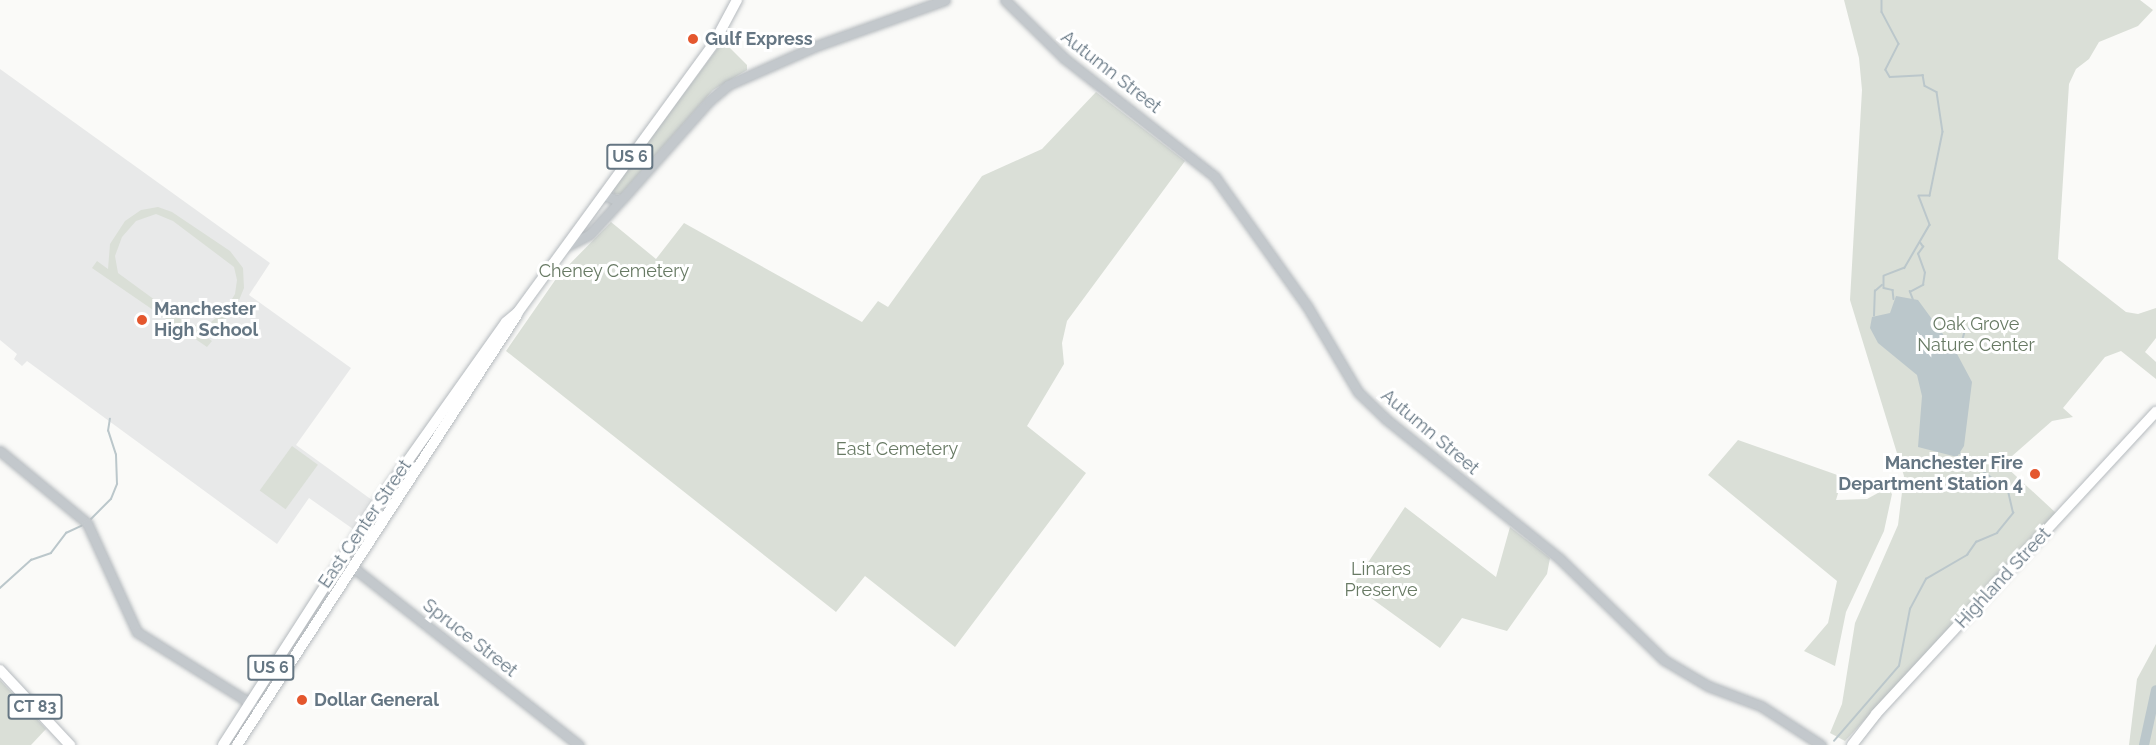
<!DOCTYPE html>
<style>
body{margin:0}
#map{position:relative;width:2156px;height:745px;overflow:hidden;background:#fafaf8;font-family:Raleway,sans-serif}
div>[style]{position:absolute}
.built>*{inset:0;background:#e8e9e9}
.green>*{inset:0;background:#dadfd7;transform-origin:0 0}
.water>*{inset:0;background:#bbc7cb}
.stream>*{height:1.5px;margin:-0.75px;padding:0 0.75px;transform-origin:0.75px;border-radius:0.75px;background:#bbc7cb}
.river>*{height:10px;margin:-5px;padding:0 5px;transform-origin:5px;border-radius:5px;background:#bbc7cb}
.roads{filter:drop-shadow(0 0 2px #b5babe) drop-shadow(0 0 2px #b5babe)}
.minor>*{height:9px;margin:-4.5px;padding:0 4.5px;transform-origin:4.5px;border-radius:4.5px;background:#c3c8cc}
.major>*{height:10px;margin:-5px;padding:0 5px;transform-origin:5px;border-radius:5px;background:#fff}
.dots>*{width:16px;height:16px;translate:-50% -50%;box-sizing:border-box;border:3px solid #fff;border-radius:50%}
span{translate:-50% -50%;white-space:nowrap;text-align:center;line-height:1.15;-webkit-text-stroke:6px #fff;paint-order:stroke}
.shield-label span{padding:2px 4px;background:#fff;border:2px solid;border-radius:4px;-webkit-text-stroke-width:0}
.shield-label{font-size:16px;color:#657683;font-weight:700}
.poi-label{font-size:18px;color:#657683;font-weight:700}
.left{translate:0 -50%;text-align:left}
.right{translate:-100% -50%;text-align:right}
.street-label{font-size:18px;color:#657683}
.park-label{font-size:18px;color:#687a64}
</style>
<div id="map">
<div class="built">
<div style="clip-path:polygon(0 69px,270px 263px,249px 295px,351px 368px,296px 445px,372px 500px,353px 529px,309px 498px,277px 544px,27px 361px,22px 366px,14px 359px,17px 354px,0 340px)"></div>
</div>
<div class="green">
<div style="clip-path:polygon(1844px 0,2140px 0,2153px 10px,2138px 26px,2099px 42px,2089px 59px,2076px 69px,2069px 84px,2058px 259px,2126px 312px,2138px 314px,2156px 308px,2156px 338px,2145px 352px,2156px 362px,2156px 379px,2121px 351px,2105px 357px,2063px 408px,2073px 417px,2052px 421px,2003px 464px,2056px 513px,1845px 741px,1830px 733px,1842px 704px,1855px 623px,1898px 525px,1904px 476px,1850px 300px,1862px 90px,1859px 58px)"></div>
<div style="clip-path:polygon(726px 44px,747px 65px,747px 70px,713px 90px,621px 194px,614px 194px,613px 189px,720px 45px)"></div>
<div style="clip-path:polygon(1096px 92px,1185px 161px,1067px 321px,1062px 343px,1064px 364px,1027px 426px,1086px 473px,955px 647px,865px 576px,836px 612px,506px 351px,558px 276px,611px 222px,656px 259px,684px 223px,862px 322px,878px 301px,888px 307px,982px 176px,1042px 149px)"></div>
<div style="clip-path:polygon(evenodd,158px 207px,172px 212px,230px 251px,243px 268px,244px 288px,235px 310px,218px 326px,201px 333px,212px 341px,207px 347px,92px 268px,97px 261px,108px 269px,110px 244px,125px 221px,141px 210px,158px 207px,156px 214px,173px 221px,234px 267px,237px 280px,235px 294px,226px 309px,211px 322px,199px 326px,185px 322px,118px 273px,115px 256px,122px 237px,136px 221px,156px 214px)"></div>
<div style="clip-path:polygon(1738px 440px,1843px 477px,1836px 500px,1867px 499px,1887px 488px,1892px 494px,1884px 531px,1846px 612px,1835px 666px,1804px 651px,1828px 623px,1837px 581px,1708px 475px)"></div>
<div style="left:292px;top:446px;width:32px;height:55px;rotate:36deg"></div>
<div style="clip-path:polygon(1405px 507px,1496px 577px,1510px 527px,1550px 558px,1547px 574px,1507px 631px,1462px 618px,1440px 648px,1353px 585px)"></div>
<div style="clip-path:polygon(2156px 644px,2156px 745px,2129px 745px,2137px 679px)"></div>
<div style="clip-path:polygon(0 680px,46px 729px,31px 745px,0 745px)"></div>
</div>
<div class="water">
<div style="clip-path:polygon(1896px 296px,1918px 300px,1956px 352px,1972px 382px,1964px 446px,1957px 457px,1918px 447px,1922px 396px,1917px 375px,1878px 343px,1870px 328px,1872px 317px,1890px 313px)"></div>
</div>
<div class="stream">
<div style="left:1882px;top:0;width:12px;rotate:90deg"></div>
<div style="left:1882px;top:12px;width:36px;rotate:62deg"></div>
<div style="left:1899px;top:44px;width:29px;rotate:117deg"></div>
<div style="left:1886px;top:70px;width:8px;rotate:60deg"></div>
<div style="left:1890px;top:77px;width:33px;rotate:-3deg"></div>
<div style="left:1923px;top:75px;width:11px;rotate:80deg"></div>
<div style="left:1925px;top:86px;width:13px;rotate:27deg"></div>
<div style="left:1937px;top:92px;width:40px;rotate:81.5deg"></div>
<div style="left:1943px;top:132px;width:65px;rotate:101.5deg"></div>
<div style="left:1930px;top:196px;width:11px;rotate:180deg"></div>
<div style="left:1919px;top:196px;width:31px;rotate:69deg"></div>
<div style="left:1930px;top:225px;width:50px;rotate:120.2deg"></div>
<div style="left:1905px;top:268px;width:22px;rotate:159deg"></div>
<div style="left:1884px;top:276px;width:12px;rotate:90deg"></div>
<div style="left:1884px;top:288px;width:9px;rotate:13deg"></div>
<div style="left:1893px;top:290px;width:9px;rotate:84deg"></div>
<div style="left:1913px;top:300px;width:9px;rotate:-111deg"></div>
<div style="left:1910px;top:292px;width:15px;rotate:-28deg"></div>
<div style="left:1923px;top:285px;width:12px;rotate:-81deg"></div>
<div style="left:1925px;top:273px;width:20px;rotate:-110deg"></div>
<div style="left:1918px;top:254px;width:9px;rotate:-54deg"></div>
<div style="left:1923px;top:247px;width:4px;rotate:-124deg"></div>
<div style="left:1874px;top:316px;width:25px;rotate:-88deg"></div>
<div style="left:1875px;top:291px;width:9px;rotate:-41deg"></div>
<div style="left:1953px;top:349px;width:9px;rotate:-27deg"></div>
<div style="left:1961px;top:345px;width:16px;rotate:-75deg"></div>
<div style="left:1965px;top:330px;width:34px;rotate:-17deg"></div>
<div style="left:1997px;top:320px;width:12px;rotate:20deg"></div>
<div style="left:91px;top:519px;width:28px;rotate:-45deg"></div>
<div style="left:111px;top:499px;width:16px;rotate:-68deg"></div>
<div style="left:117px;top:484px;width:29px;rotate:-92deg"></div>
<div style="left:116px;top:455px;width:25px;rotate:-108deg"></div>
<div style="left:108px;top:431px;width:12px;rotate:-81deg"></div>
<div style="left:0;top:588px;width:42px;rotate:-42.1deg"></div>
<div style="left:31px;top:560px;width:21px;rotate:-19deg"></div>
<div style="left:51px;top:553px;width:25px;rotate:-53deg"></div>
<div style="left:66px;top:533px;width:17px;rotate:-25deg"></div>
<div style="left:1834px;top:741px;width:99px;rotate:-49.1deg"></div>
<div style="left:1899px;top:666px;width:58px;rotate:-79.1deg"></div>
<div style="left:1910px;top:609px;width:34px;rotate:-62deg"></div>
<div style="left:1926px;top:579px;width:48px;rotate:-30.3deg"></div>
<div style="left:1967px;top:555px;width:16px;rotate:-55deg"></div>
<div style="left:1976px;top:542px;width:23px;rotate:-23deg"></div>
<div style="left:1997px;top:533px;width:26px;rotate:-51deg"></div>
<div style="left:2013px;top:513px;width:23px;rotate:-103deg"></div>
<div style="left:2008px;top:491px;width:62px;rotate:-142.2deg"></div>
</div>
<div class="river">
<div style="left:2144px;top:745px;width:56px;rotate:-77.7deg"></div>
</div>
<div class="roads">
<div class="minor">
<div style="left:1005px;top:0;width:83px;rotate:44.5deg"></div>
<div style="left:1064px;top:58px;width:192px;rotate:38.2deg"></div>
<div style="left:1215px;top:177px;width:158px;rotate:54.5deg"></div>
<div style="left:1307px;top:306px;width:100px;rotate:59.3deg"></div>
<div style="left:1358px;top:392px;width:39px;rotate:44deg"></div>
<div style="left:1386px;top:419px;width:223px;rotate:38.8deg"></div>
<div style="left:1560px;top:559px;width:145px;rotate:44.2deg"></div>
<div style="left:1664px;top:660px;width:51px;rotate:30.6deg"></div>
<div style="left:1708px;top:686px;width:57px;rotate:20.7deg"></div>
<div style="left:1761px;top:706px;width:72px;rotate:33deg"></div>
<div style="left:602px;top:194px;width:15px;rotate:23deg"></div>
<div style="left:616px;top:200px;width:7px;rotate:-16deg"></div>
<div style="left:623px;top:198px;width:130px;rotate:-48.4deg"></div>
<div style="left:709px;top:101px;width:25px;rotate:-40deg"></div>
<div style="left:728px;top:85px;width:96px;rotate:-23.9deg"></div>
<div style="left:816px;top:46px;width:137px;rotate:-19.6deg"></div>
<div style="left:565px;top:247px;width:28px;rotate:-27deg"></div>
<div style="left:590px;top:234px;width:47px;rotate:-47.6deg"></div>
<div style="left:0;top:451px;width:113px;rotate:39.6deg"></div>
<div style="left:87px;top:523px;width:120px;rotate:65.4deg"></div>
<div style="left:137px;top:632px;width:139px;rotate:32.1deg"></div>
<div style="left:341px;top:558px;width:303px;rotate:38.2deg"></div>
</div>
<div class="major">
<div style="left:0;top:670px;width:103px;rotate:47deg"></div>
<div style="left:223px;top:745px;width:291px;rotate:-57.3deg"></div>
<div style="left:380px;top:500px;width:218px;rotate:-54.7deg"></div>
<div style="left:506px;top:322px;width:16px;rotate:-40deg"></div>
<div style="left:518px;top:312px;width:333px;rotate:-53.9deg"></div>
<div style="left:714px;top:43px;width:49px;rotate:-61.9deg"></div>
<div style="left:237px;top:745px;width:513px;rotate:-56.93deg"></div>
<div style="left:1852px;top:745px;width:39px;rotate:-52deg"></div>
<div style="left:1876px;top:714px;width:412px;rotate:-47.2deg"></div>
</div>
</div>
<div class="dots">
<div style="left:693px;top:39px;background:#e4572e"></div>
<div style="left:142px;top:320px;background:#e4572e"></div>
<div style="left:2035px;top:474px;background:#e4572e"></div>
<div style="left:302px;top:700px;background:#e4572e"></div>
</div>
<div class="shield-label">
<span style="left:630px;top:157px">US 6</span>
<span style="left:271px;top:668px">US 6</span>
<span style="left:35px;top:707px">CT 83</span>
</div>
<div class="poi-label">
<span class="left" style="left:705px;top:39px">Gulf Express</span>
<span class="left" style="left:154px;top:320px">Manchester<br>High School</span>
<span class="right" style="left:2023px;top:474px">Manchester Fire<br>Department Station 4</span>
<span class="left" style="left:314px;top:700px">Dollar General</span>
</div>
<div class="street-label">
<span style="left:1111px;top:72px;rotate:38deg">Autumn Street</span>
<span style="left:1430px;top:432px;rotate:40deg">Autumn Street</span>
<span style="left:365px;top:524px;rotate:-56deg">East Center Street</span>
<span style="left:2003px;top:578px;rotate:-47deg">Highland Street</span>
<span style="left:470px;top:638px;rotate:38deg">Spruce Street</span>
</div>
<div class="park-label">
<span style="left:614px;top:271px">Cheney Cemetery</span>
<span style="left:1976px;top:335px">Oak Grove<br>Nature Center</span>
<span style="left:897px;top:449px">East Cemetery</span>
<span style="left:1381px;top:580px">Linares<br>Preserve</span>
</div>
</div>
